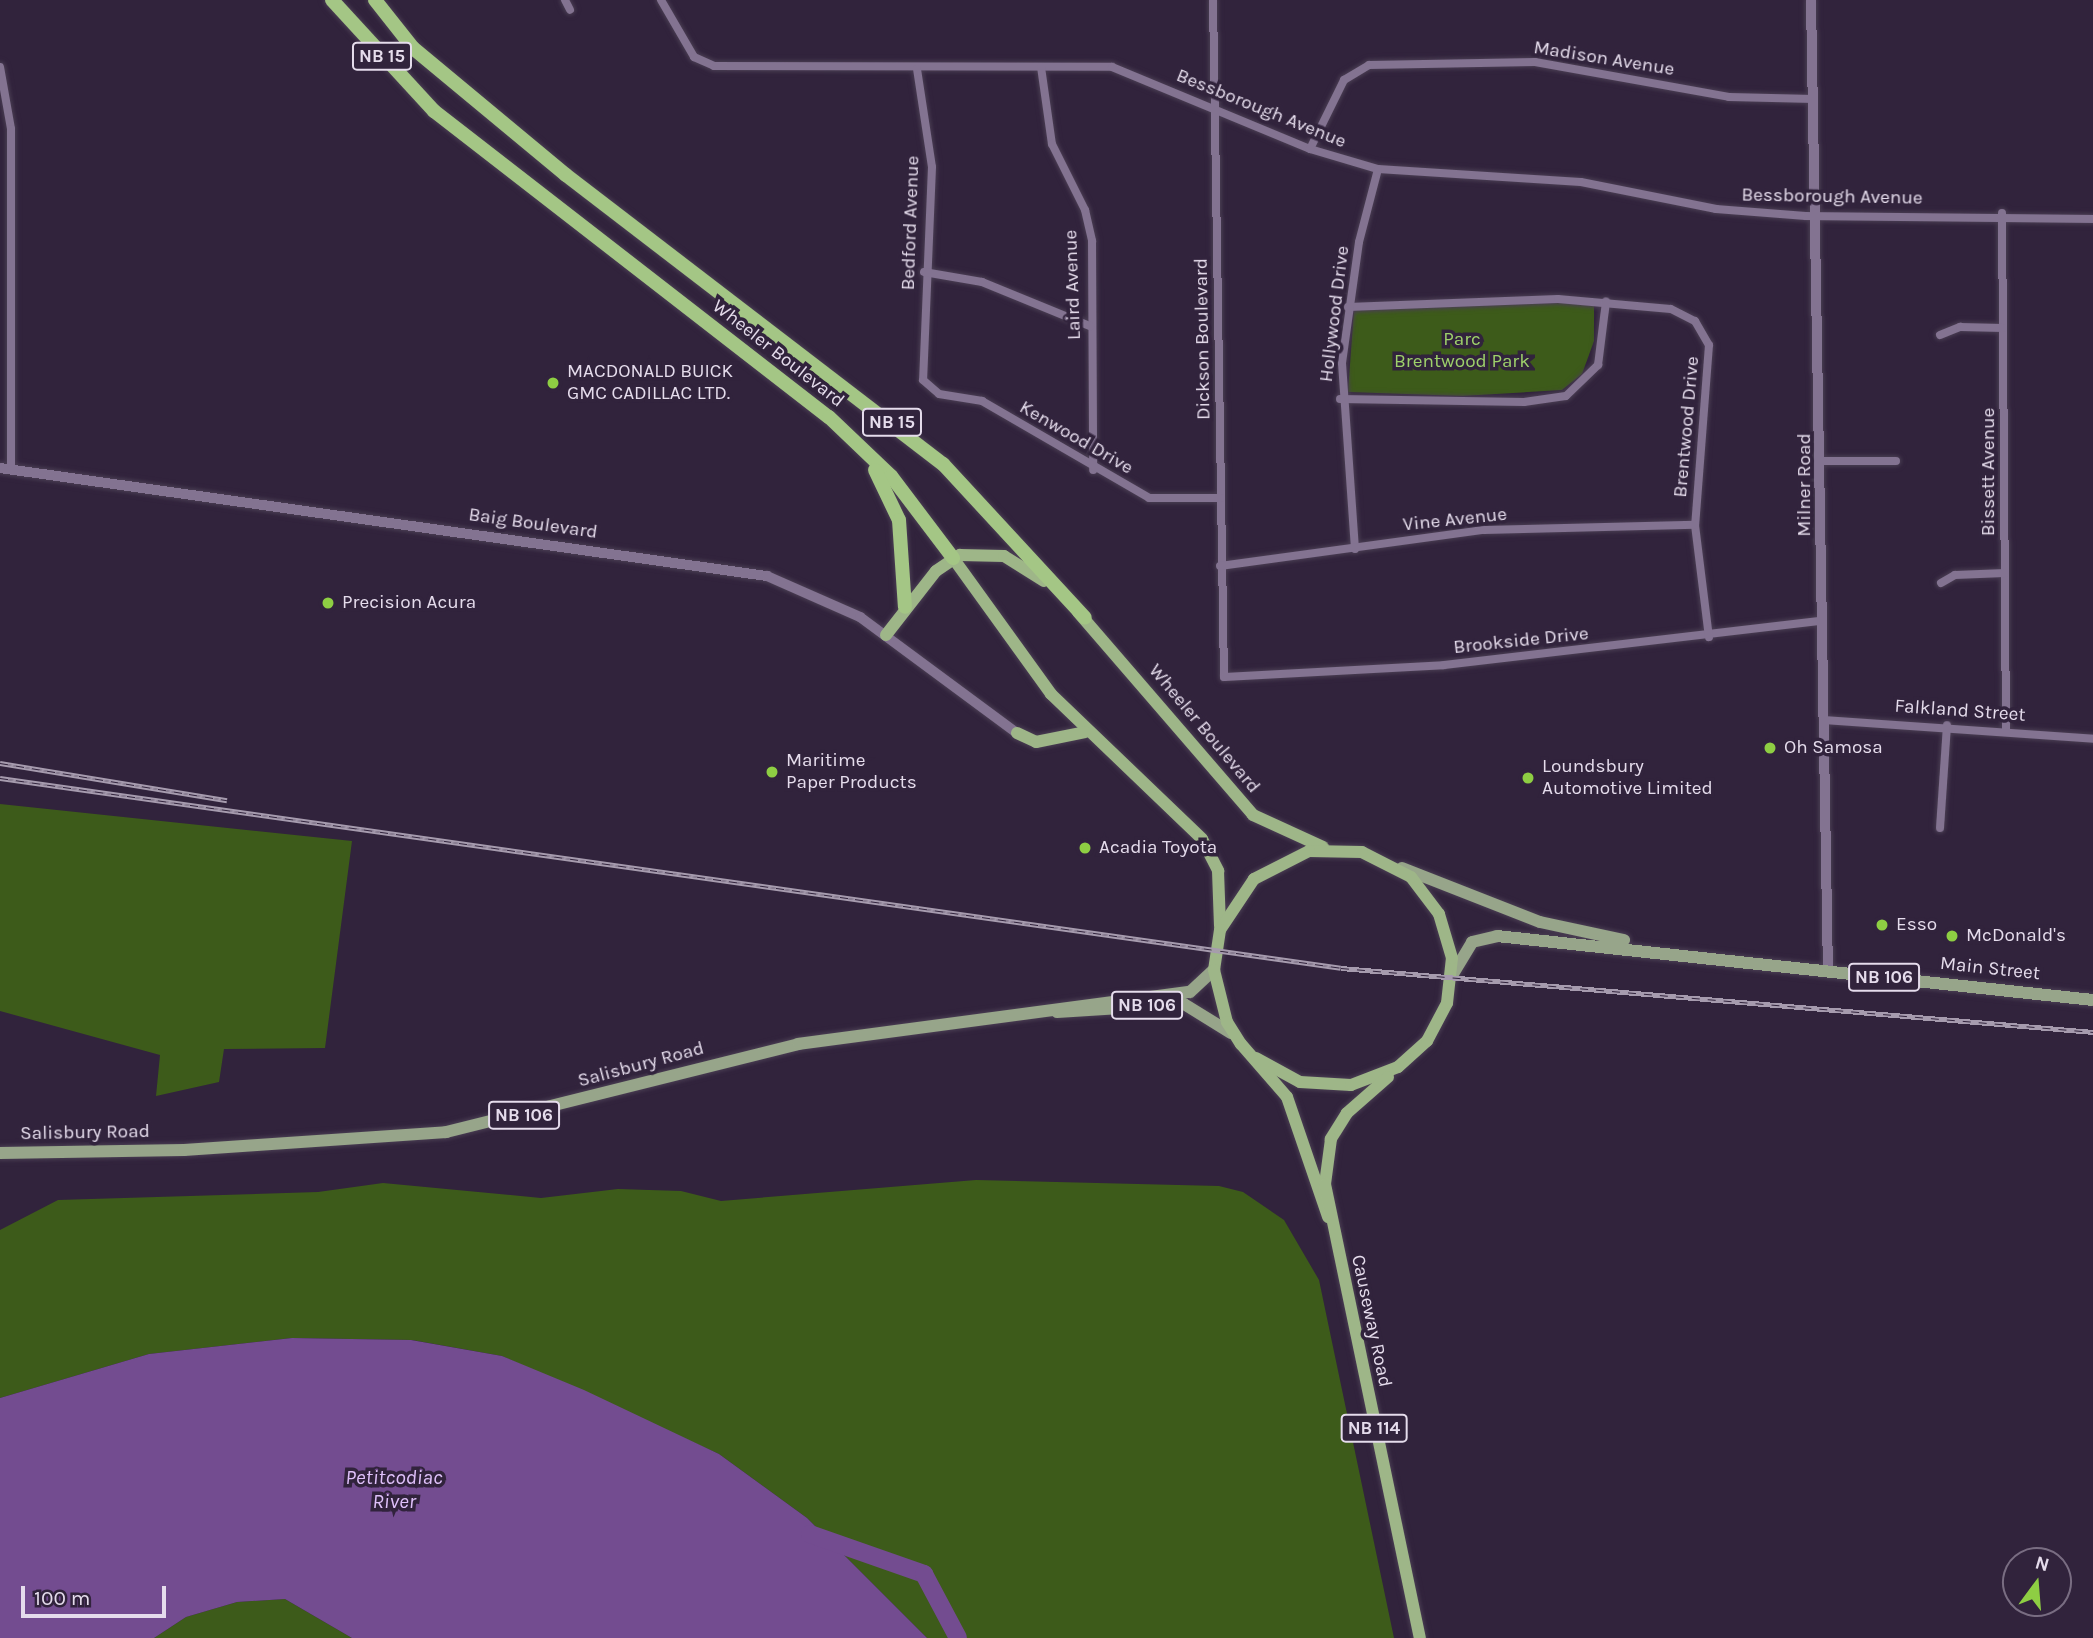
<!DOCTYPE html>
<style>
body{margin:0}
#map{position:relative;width:2093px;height:1638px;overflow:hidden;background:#31233c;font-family:Karla,sans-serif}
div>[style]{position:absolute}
.green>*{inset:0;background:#3d5b1a}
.water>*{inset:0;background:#734c90}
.river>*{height:18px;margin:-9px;padding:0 9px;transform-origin:9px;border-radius:9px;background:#734c90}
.roads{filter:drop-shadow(0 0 2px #4a3e53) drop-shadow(0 0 2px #4a3e53)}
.minor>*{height:8px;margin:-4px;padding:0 4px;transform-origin:4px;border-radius:4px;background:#837391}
.tertiary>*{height:10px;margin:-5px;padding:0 5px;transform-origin:5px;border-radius:5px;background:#837391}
.primary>*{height:12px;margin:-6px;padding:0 6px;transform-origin:6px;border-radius:6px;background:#97a58a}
.trunk>*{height:12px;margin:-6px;padding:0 6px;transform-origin:6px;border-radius:6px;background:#9eb688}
.motorway>*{height:14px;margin:-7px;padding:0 7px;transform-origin:7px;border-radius:7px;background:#a4c685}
.rail>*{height:5px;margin-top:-2.5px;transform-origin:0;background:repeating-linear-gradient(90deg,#31233c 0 8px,#a69bae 0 16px);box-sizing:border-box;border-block:2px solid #a69bae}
.dots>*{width:19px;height:19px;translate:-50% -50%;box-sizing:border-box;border:4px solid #31233c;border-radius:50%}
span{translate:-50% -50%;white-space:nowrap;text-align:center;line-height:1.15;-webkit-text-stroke:7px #31233c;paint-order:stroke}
.shield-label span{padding:2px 5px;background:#31233c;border:2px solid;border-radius:5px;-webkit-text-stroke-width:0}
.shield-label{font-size:18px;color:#e5dcec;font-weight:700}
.street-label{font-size:19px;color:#e5dcec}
.park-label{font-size:19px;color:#9ed16b}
.poi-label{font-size:19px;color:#e5dcec}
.left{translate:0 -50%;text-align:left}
.water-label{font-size:21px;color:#dfc0fa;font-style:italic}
.north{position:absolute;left:2002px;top:1547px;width:70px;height:70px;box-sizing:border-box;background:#31233c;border:2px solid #796d82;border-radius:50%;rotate:16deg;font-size:19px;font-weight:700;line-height:28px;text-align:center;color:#e5dcec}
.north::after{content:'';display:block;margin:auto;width:24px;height:32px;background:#8ece43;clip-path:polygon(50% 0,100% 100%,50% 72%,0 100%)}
.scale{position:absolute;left:21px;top:1586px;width:145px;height:32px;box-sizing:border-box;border:4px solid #e5dcec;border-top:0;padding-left:9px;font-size:21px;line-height:24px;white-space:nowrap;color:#e5dcec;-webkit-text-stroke:5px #31233c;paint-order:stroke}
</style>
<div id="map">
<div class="green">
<div style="clip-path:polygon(1594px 302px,1594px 341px,1582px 374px,1562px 390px,1462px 396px,1348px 392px,1354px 309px)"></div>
<div style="clip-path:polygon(0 804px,352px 841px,325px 1048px,224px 1049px,219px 1082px,156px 1096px,160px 1055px,0 1011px)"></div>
<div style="clip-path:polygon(976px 1180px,1219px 1186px,1243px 1192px,1284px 1220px,1319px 1280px,1394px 1638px,927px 1638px,807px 1518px,719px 1454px,502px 1356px,412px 1340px,292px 1338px,149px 1354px,0 1398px,0 1230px,58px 1200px,318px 1192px,383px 1183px,541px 1198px,618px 1189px,681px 1191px,721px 1201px)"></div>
<div style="clip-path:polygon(285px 1599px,352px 1638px,154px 1638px,186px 1617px,237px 1602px)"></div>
</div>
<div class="water">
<div style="clip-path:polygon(292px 1338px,411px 1340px,502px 1356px,584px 1390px,719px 1454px,807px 1518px,927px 1638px,352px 1638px,285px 1599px,237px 1602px,186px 1617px,154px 1638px,0 1638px,0 1398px,149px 1354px)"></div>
</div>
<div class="river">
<div style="left:810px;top:1534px;width:121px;rotate:19.3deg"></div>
<div style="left:924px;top:1574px;width:72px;rotate:62deg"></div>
</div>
<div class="roads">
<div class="minor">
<div style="left:565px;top:0;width:11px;rotate:63deg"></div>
<div style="left:661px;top:0;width:66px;rotate:59.9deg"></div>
<div style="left:694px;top:57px;width:22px;rotate:24deg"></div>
<div style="left:714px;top:66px;width:398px;rotate:0.1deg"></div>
<div style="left:1112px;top:67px;width:214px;rotate:22.5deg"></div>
<div style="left:1310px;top:149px;width:71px;rotate:16.4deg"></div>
<div style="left:1378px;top:169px;width:203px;rotate:3.7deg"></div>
<div style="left:1581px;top:182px;width:138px;rotate:11.3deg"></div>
<div style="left:1716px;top:209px;width:90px;rotate:4.4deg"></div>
<div style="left:1806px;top:216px;width:287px;rotate:0.6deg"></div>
<div style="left:1213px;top:0;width:677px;rotate:89.07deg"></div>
<div style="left:1224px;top:677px;width:220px;rotate:-3.1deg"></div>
<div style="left:1444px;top:665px;width:380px;rotate:-6.7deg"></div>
<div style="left:0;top:67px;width:63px;rotate:79.9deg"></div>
<div style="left:11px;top:129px;width:341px;rotate:90deg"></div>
<div style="left:1041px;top:67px;width:78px;rotate:81.9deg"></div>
<div style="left:1052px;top:144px;width:74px;rotate:63.4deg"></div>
<div style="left:1085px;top:210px;width:32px;rotate:77deg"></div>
<div style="left:1092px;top:241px;width:229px;rotate:89.7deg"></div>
<div style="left:917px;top:69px;width:99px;rotate:81.3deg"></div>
<div style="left:932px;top:167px;width:213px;rotate:92.4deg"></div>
<div style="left:923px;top:380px;width:21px;rotate:41deg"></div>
<div style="left:939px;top:394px;width:44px;rotate:9.2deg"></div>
<div style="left:982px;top:401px;width:193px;rotate:30.1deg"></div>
<div style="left:1149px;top:498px;width:72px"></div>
<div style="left:1310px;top:149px;width:77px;rotate:-63.8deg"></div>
<div style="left:1344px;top:80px;width:29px;rotate:-31deg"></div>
<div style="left:1369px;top:65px;width:166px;rotate:-1deg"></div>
<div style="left:1535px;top:62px;width:197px;rotate:10.2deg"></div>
<div style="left:1729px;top:97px;width:85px;rotate:1.3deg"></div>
<div style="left:2002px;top:213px;width:517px;rotate:89.56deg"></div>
<div style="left:924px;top:272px;width:59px;rotate:9.8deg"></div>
<div style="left:982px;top:282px;width:117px;rotate:22.2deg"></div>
<div style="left:1348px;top:307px;width:210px;rotate:-2.2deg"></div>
<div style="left:1558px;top:299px;width:113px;rotate:5.1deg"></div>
<div style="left:1671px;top:309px;width:27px;rotate:27deg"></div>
<div style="left:1695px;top:321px;width:28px;rotate:60deg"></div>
<div style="left:1709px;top:345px;width:181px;rotate:94.4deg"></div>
<div style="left:1695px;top:525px;width:113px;rotate:82.9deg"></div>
<div style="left:1940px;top:335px;width:22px;rotate:-22deg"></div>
<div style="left:1960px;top:327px;width:43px;rotate:1.3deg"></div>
<div style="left:1340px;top:399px;width:184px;rotate:0.9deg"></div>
<div style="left:1524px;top:402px;width:42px;rotate:-8.1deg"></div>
<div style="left:1566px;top:396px;width:45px;rotate:-44.1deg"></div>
<div style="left:1598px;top:365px;width:64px;rotate:-82.8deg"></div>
<div style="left:1823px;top:461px;width:73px"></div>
<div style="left:1355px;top:549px;width:186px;rotate:-94deg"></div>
<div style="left:1342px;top:363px;width:122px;rotate:-82deg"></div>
<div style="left:1359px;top:242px;width:75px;rotate:-75.4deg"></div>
<div style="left:1220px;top:566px;width:266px;rotate:-7.8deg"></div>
<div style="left:1484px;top:530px;width:211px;rotate:-1.4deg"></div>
<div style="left:1941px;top:583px;width:16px;rotate:-30deg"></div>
<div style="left:1955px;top:575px;width:50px;rotate:-2.3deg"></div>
<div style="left:1824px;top:720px;width:270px;rotate:4deg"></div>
<div style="left:1940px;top:828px;width:103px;rotate:-86.1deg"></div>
</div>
<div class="tertiary">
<div style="left:1811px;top:0;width:971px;rotate:89deg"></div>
<div style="left:0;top:468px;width:775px;rotate:8.02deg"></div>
<div style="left:767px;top:576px;width:102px;rotate:23.8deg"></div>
<div style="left:860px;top:617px;width:195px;rotate:36.5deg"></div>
</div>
<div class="primary">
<div style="left:1402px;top:868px;width:148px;rotate:21.4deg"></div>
<div style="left:1540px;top:922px;width:86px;rotate:12.1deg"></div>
<div style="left:1453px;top:974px;width:37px;rotate:-59deg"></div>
<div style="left:1472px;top:942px;width:26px;rotate:-13deg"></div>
<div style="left:1497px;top:936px;width:599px;rotate:6.13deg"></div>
<div style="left:1057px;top:1012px;width:127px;rotate:-3.6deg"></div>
<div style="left:1184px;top:1004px;width:55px;rotate:31.7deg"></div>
<div style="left:0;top:1153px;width:184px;rotate:-0.9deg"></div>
<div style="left:184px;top:1150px;width:263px;rotate:-3.9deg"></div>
<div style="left:446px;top:1132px;width:363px;rotate:-14deg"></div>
<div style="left:798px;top:1044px;width:395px;rotate:-7.6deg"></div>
<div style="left:1190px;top:992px;width:33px;rotate:-43deg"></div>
</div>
<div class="trunk">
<div style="left:953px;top:558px;width:168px;rotate:54.2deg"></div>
<div style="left:1051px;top:694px;width:209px;rotate:43.8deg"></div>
<div style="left:1202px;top:839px;width:36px;rotate:63deg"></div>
<div style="left:1218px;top:871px;width:55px;rotate:87.9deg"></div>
<div style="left:1078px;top:612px;width:268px;rotate:49.2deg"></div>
<div style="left:1253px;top:815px;width:77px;rotate:24.6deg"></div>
<div style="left:886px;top:635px;width:81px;rotate:-52deg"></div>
<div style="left:936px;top:571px;width:29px;rotate:-34deg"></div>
<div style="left:960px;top:555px;width:44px;rotate:1.3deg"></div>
<div style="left:1004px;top:556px;width:47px;rotate:32deg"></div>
<div style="left:1017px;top:733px;width:21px;rotate:25deg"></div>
<div style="left:1036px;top:742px;width:50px;rotate:-11.5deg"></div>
<div style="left:1256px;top:1058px;width:50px;rotate:28.6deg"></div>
<div style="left:1300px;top:1082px;width:51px;rotate:3.4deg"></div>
<div style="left:1351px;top:1085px;width:50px;rotate:-21deg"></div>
<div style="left:1398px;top:1067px;width:39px;rotate:-42deg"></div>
<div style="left:1427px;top:1041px;width:43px;rotate:-62.2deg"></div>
<div style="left:1447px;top:1003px;width:45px;rotate:-83.7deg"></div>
<div style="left:1452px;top:958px;width:46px;rotate:-106.5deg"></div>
<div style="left:1439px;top:914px;width:46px;rotate:-127.1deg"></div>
<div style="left:1411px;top:877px;width:55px;rotate:-153deg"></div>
<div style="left:1362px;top:852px;width:53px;rotate:-178.9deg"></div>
<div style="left:1309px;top:851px;width:62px;rotate:153deg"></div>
<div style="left:1254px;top:879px;width:61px;rotate:123.7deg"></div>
<div style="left:1220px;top:930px;width:40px;rotate:98.5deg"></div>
<div style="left:1214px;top:970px;width:54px;rotate:76deg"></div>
<div style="left:1227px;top:1022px;width:26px;rotate:58deg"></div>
<div style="left:1241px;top:1044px;width:70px;rotate:49deg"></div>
<div style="left:1287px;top:1097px;width:127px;rotate:71.1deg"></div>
<div style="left:1388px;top:1077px;width:55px;rotate:138.7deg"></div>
<div style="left:1347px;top:1113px;width:31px;rotate:122deg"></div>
<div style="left:1331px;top:1139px;width:45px;rotate:97.6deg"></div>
<div style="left:1325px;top:1184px;width:464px;rotate:78.2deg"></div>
</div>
<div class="motorway">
<div style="left:332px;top:0;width:151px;rotate:47.4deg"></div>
<div style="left:434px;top:111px;width:500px;rotate:37.8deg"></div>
<div style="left:829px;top:417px;width:86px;rotate:43.6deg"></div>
<div style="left:891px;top:476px;width:103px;rotate:52.9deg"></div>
<div style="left:375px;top:0;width:61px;rotate:51.6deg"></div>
<div style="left:413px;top:48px;width:199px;rotate:39.7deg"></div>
<div style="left:566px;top:175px;width:475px;rotate:37.5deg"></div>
<div style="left:943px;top:464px;width:209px;rotate:47.3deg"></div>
<div style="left:875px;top:470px;width:55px;rotate:64.4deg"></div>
<div style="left:899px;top:520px;width:87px;rotate:86.1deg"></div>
</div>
</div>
<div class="rail">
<div style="left:0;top:763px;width:230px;rotate:9.3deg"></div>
<div style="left:0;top:778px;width:1354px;rotate:8.06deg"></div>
<div style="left:1341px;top:968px;width:755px;rotate:4.86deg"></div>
</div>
<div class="dots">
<div style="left:553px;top:383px;background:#8ece43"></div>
<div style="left:328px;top:603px;background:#8ece43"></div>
<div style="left:1770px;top:748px;background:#8ece43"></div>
<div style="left:772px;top:772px;background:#8ece43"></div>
<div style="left:1528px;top:778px;background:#8ece43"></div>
<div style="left:1085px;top:848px;background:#8ece43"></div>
<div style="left:1882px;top:925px;background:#8ece43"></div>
<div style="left:1952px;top:936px;background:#8ece43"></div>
</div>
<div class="shield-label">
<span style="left:382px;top:56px">NB 15</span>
<span style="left:892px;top:422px">NB 15</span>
<span style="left:1884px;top:977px">NB 106</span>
<span style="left:1147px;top:1005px">NB 106</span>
<span style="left:524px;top:1115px">NB 106</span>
<span style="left:1374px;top:1428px">NB 114</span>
</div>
<div class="street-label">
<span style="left:1604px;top:59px;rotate:9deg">Madison Avenue</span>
<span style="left:1261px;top:109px;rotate:22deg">Bessborough Avenue</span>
<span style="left:1832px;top:197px;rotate:1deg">Bessborough Avenue</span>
<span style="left:911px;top:223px;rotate:-88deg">Bedford Avenue</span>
<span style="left:1073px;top:285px;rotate:-92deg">Laird Avenue</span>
<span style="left:1335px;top:314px;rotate:-83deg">Hollywood Drive</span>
<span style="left:1203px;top:339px;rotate:-91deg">Dickson Boulevard</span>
<span style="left:778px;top:354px;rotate:38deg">Wheeler Boulevard</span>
<span style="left:1687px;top:427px;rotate:-85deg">Brentwood Drive</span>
<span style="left:1076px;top:438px;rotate:30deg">Kenwood Drive</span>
<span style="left:1989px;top:472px;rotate:-90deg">Bissett Avenue</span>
<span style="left:1805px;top:485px;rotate:-90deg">Milner Road</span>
<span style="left:1455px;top:520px;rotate:-6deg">Vine Avenue</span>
<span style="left:533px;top:524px;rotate:8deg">Baig Boulevard</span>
<span style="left:1521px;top:641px;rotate:-6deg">Brookside Drive</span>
<span style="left:1960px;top:711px;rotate:4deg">Falkland Street</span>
<span style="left:1204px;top:729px;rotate:50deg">Wheeler Boulevard</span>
<span style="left:1990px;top:969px;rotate:6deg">Main Street</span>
<span style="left:641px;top:1065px;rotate:-15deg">Salisbury Road</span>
<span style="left:85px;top:1133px;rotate:-1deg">Salisbury Road</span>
<span style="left:1371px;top:1321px;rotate:78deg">Causeway Road</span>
</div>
<div class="park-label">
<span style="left:1462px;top:351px">Parc<br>Brentwood Park</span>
</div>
<div class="poi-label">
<span class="left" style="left:567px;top:383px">MACDONALD BUICK<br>GMC CADILLAC LTD.</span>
<span class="left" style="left:342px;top:603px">Precision Acura</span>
<span class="left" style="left:1784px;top:748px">Oh Samosa</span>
<span class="left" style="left:786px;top:772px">Maritime<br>Paper Products</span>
<span class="left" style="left:1542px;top:778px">Loundsbury<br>Automotive Limited</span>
<span class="left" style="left:1099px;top:848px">Acadia Toyota</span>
<span class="left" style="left:1896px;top:925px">Esso</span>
<span class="left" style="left:1966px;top:936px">McDonald's</span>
</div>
<div class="water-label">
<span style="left:394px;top:1489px">Petitcodiac<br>River</span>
</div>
<div class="north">N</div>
<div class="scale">100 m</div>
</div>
